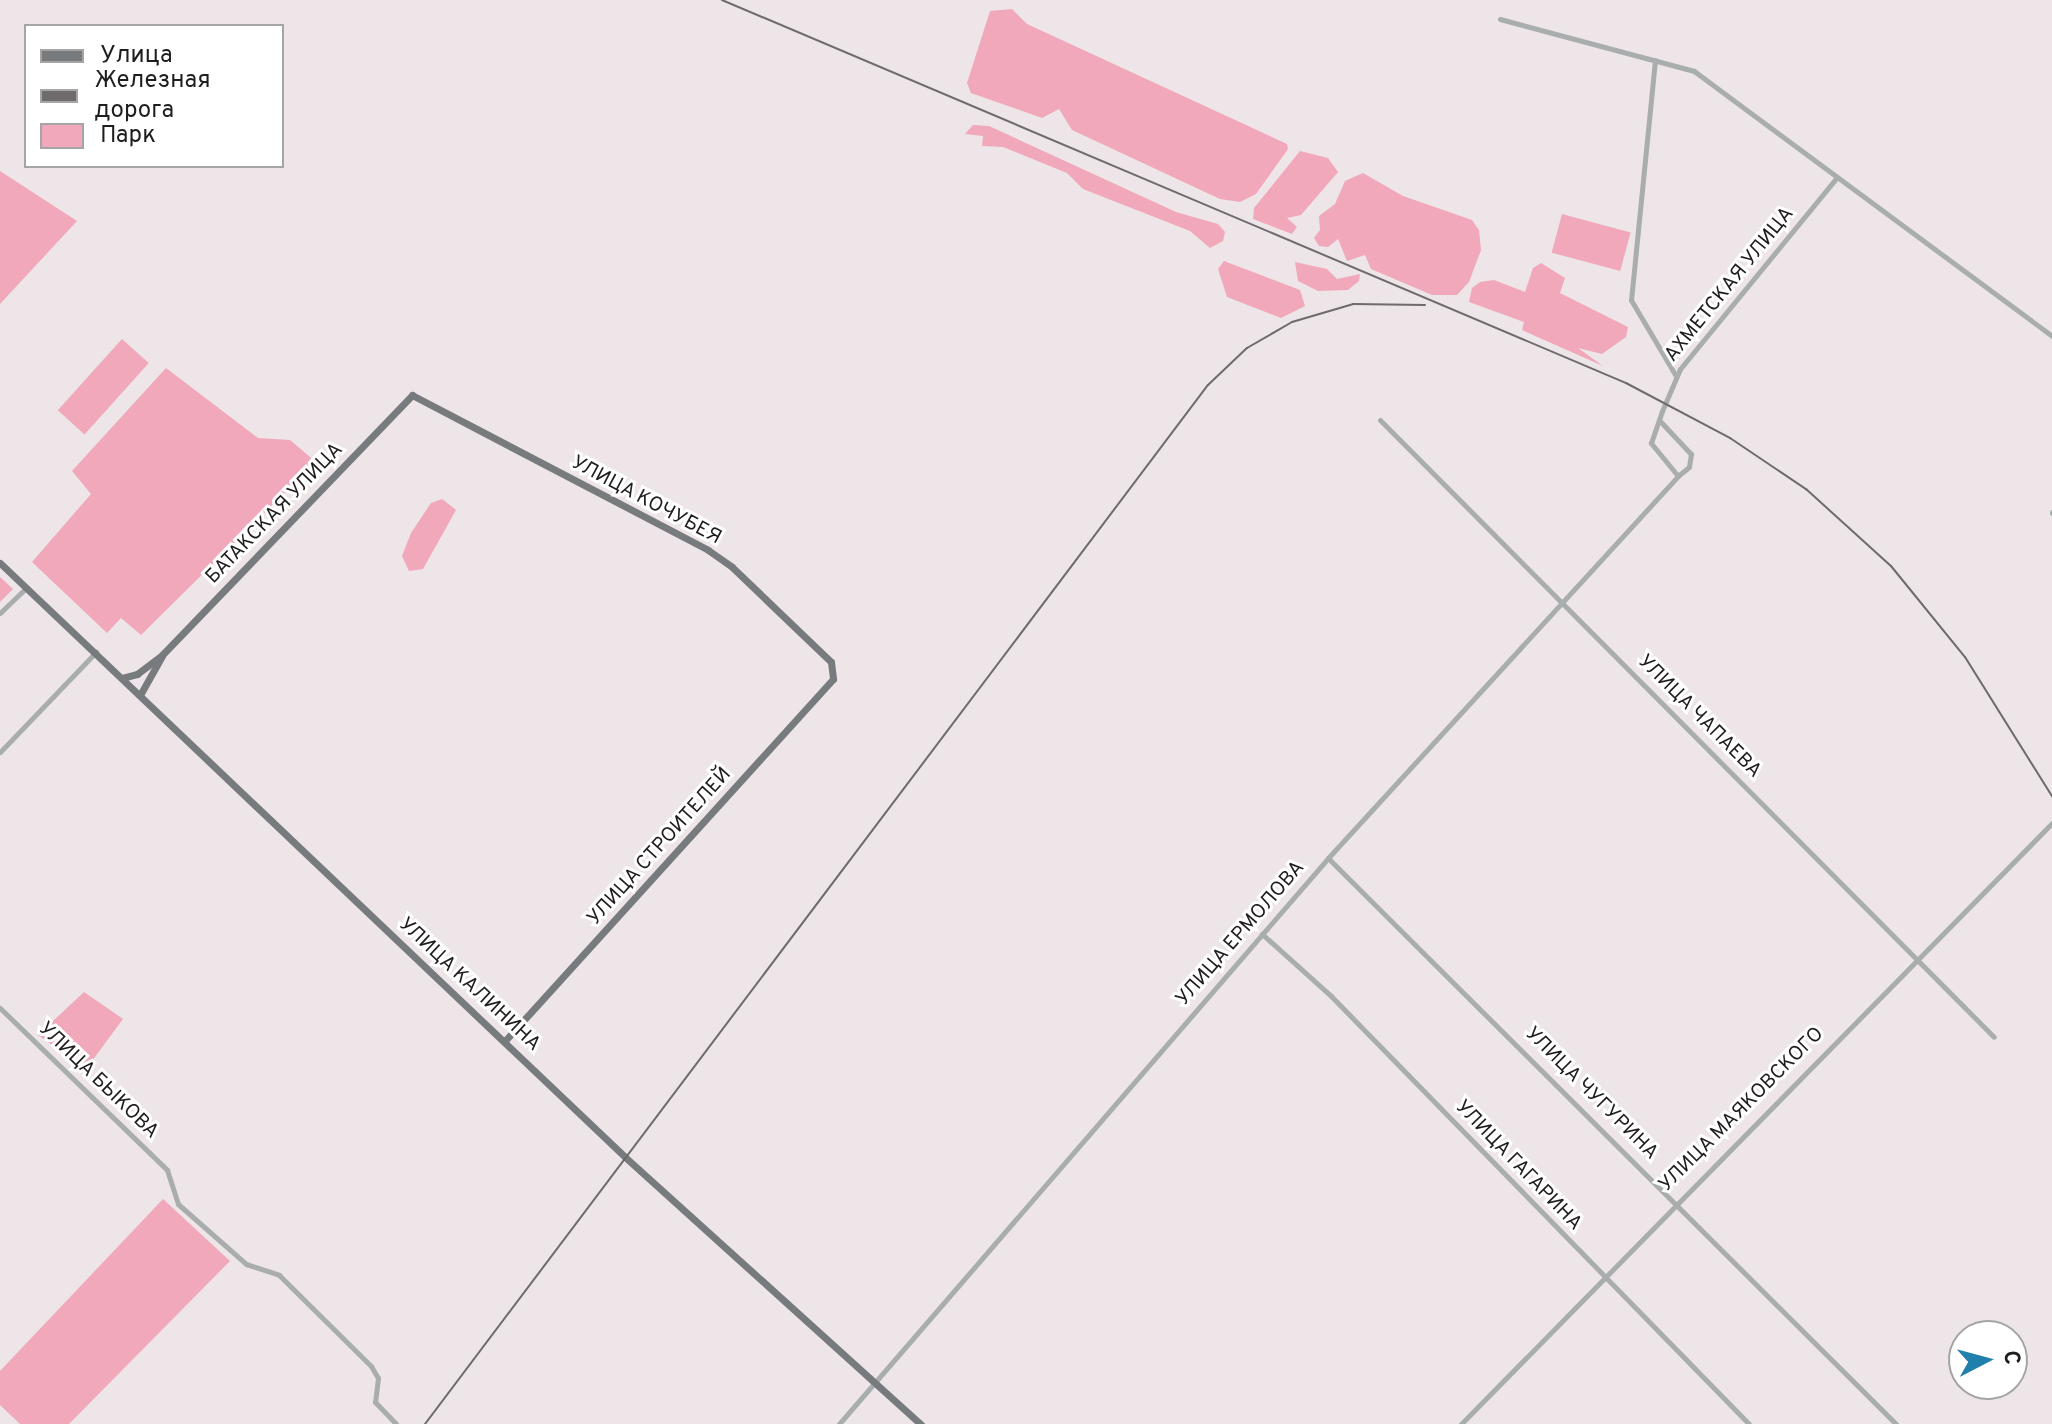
<!DOCTYPE html>
<meta charset="utf-8">
<style>
body{margin:0}
#map{position:relative;width:2052px;height:1424px;overflow:hidden;background:#ede5e7;font-family:Overpass,sans-serif}
div>[style]{position:absolute}
.green>*{inset:0;background:#f1a8ba;transform-origin:0 0}
.minor>*{height:5px;margin:-2.5px;padding:0 2.5px;transform-origin:2.5px;border-radius:2.5px;background:#aaadae}
.major>*{height:7px;margin:-3.5px;padding:0 3.5px;transform-origin:3.5px;border-radius:3.5px;background:#777b7e}
.rail>*{height:2px;margin:-1px;padding:0 1px;transform-origin:1px;border-radius:1px;background:#6f6a6b}
span{translate:-50% -50%;white-space:nowrap;text-align:center;line-height:1.15;-webkit-text-stroke:6px #fff;paint-order:stroke}
.street-label{font-size:20px;color:#201d1e}
.legend{position:absolute;left:24px;top:24px;width:260px;height:144px;box-sizing:border-box;background:#fff;border:2px solid #a6a5a5;margin:0;padding:10px 14px;list-style:none;font-size:24px;color:#201d1e}
.legend li{display:flex;align-items:center;gap:16px;height:40px}
.legend b{width:40px;border:2px solid #a6a5a5}
.north{position:absolute;left:1948px;top:1320px;width:80px;height:80px;box-sizing:border-box;background:#fff;border:2px solid #a6a5a5;border-radius:50%;rotate:84deg;font-size:22px;font-weight:700;line-height:32px;text-align:center;color:#201d1e}
.north::after{content:'';display:block;margin:auto;width:28px;height:36px;background:#217fac;clip-path:polygon(50% 0,100% 100%,50% 72%,0 100%)}
</style>
<div id="map">
<div class="green">
<div style="clip-path:polygon(1012px 9px,1027px 24px,1287px 144px,1288px 149px,1256px 194px,1240px 202px,1220px 199px,1072px 130px,1059px 109px,1042px 118px,971px 93px,967px 83px,990px 11px)"></div>
<div style="clip-path:polygon(973px 125px,989px 126px,1176px 212px,1218px 224px,1225px 232px,1223px 241px,1210px 248px,1190px 231px,1083px 189px,1067px 173px,1003px 147px,982px 146px,983px 136px,965px 134px)"></div>
<div style="clip-path:polygon(1300px 151px,1328px 158px,1338px 172px,1301px 215px,1287px 218px,1297px 227px,1292px 234px,1253px 219px,1254px 208px)"></div>
<div style="clip-path:polygon(0 171px,77px 221px,0 304px)"></div>
<div style="clip-path:polygon(1363px 173px,1403px 196px,1472px 220px,1479px 230px,1481px 250px,1469px 282px,1457px 295px,1432px 295px,1371px 269px,1365px 255px,1347px 261px,1338px 239px,1328px 247px,1319px 246px,1314px 238px,1320px 230px,1319px 216px,1335px 204px,1345px 181px)"></div>
<div style="left:1562px;top:214px;width:71px;height:40px;rotate:15deg"></div>
<div style="clip-path:polygon(1224px 261px,1300px 290px,1305px 306px,1281px 318px,1227px 297px,1218px 269px)"></div>
<div style="clip-path:polygon(1295px 262px,1327px 269px,1337px 279px,1360px 274px,1359px 281px,1348px 290px,1318px 291px,1298px 281px)"></div>
<div style="clip-path:polygon(1541px 263px,1565px 278px,1560px 293px,1628px 327px,1626px 337px,1602px 354px,1578px 348px,1603px 366px,1522px 330px,1524px 322px,1469px 302px,1472px 288px,1480px 282px,1494px 280px,1525px 292px,1533px 268px)"></div>
<div style="left:122px;top:339px;width:36px;height:96px;rotate:42deg"></div>
<div style="clip-path:polygon(166px 368px,258px 438px,290px 440px,316px 462px,141px 635px,121px 618px,107px 633px,32px 562px,91px 494px,72px 471px)"></div>
<div style="clip-path:polygon(442px 499px,456px 510px,423px 569px,409px 571px,402px 556px,411px 533px,431px 503px)"></div>
<div style="clip-path:polygon(0 577px,13px 589px,0 602px)"></div>
<div style="clip-path:polygon(84px 992px,123px 1019px,86px 1069px,38px 1035px)"></div>
<div style="clip-path:polygon(163px 1199px,230px 1261px,69px 1424px,20px 1424px,0 1405px,0 1371px)"></div>
</div>
<div class="minor">
<div style="left:1500px;top:19px;width:201px;rotate:15deg"></div>
<div style="left:1694px;top:71px;width:445px;rotate:36.5deg"></div>
<div style="left:1655px;top:60px;width:241px;rotate:95.7deg"></div>
<div style="left:1631px;top:300px;width:88px;rotate:59.4deg"></div>
<div style="left:1380px;top:420px;width:870px;rotate:45.14deg"></div>
<div style="left:1659px;top:420px;width:47px;rotate:46.7deg"></div>
<div style="left:1691px;top:454px;width:13px;rotate:99deg"></div>
<div style="left:1689px;top:467px;width:14px;rotate:141deg"></div>
<div style="left:1678px;top:476px;width:43px;rotate:-129.3deg"></div>
<div style="left:1651px;top:443px;width:24px;rotate:-71deg"></div>
<div style="left:1659px;top:420px;width:9px;rotate:-72deg"></div>
<div style="left:1662px;top:411px;width:46px;rotate:-66.8deg"></div>
<div style="left:1680px;top:369px;width:248px;rotate:-50.7deg"></div>
<div style="left:2052px;top:513px;width:1px;rotate:-90deg"></div>
<div style="left:0;top:613px;width:36px;rotate:-44deg"></div>
<div style="left:0;top:752px;width:139px;rotate:-46.2deg"></div>
<div style="left:1328px;top:858px;width:802px;rotate:44.9deg"></div>
<div style="left:1262px;top:934px;width:93px;rotate:41.9deg"></div>
<div style="left:1331px;top:996px;width:598px;rotate:45.68deg"></div>
<div style="left:0;top:1008px;width:233px;rotate:44.1deg"></div>
<div style="left:167px;top:1170px;width:36px;rotate:72deg"></div>
<div style="left:178px;top:1204px;width:91px;rotate:41.4deg"></div>
<div style="left:246px;top:1264px;width:35px;rotate:18deg"></div>
<div style="left:279px;top:1275px;width:129px;rotate:44.7deg"></div>
<div style="left:371px;top:1366px;width:14px;rotate:60deg"></div>
<div style="left:378px;top:1378px;width:24px;rotate:97deg"></div>
<div style="left:375px;top:1402px;width:30px;rotate:46deg"></div>
<div style="left:839px;top:1424px;width:748px;rotate:-49.17deg"></div>
<div style="left:1328px;top:858px;width:518px;rotate:-47.5deg"></div>
<div style="left:1461px;top:1424px;width:843px;rotate:-45.48deg"></div>
</div>
<div class="major">
<div style="left:0;top:563px;width:862px;rotate:43.54deg"></div>
<div style="left:625px;top:1157px;width:399px;rotate:42.1deg"></div>
<div style="left:122px;top:678px;width:16px;rotate:-15deg"></div>
<div style="left:137px;top:674px;width:31px;rotate:-37deg"></div>
<div style="left:162px;top:655px;width:361px;rotate:-46.1deg"></div>
<div style="left:412px;top:395px;width:334px;rotate:27.6deg"></div>
<div style="left:708px;top:550px;width:29px;rotate:35deg"></div>
<div style="left:732px;top:567px;width:137px;rotate:43.8deg"></div>
<div style="left:831px;top:662px;width:17px;rotate:83deg"></div>
<div style="left:833px;top:679px;width:488px;rotate:132.2deg"></div>
<div style="left:140px;top:695px;width:45px;rotate:-60.6deg"></div>
</div>
<div class="rail">
<div style="left:722px;top:0;width:982px;rotate:22.96deg"></div>
<div style="left:1626px;top:383px;width:118px;rotate:27.9deg"></div>
<div style="left:1730px;top:438px;width:92px;rotate:33.9deg"></div>
<div style="left:1806px;top:489px;width:115px;rotate:42.2deg"></div>
<div style="left:1891px;top:566px;width:117px;rotate:50.9deg"></div>
<div style="left:1965px;top:657px;width:164px;rotate:58deg"></div>
<div style="left:425px;top:1424px;width:1301px;rotate:-53deg"></div>
<div style="left:1208px;top:385px;width:54px;rotate:-43.5deg"></div>
<div style="left:1247px;top:348px;width:52px;rotate:-30deg"></div>
<div style="left:1292px;top:322px;width:64px;rotate:-16.4deg"></div>
<div style="left:1353px;top:304px;width:72px;rotate:0.8deg"></div>
</div>
<div class="street-label">
<span style="left:1730px;top:285px;rotate:-51deg">АХМЕТСКАЯ УЛИЦА</span>
<span style="left:646px;top:501px;rotate:28deg">УЛИЦА КОЧУБЕЯ</span>
<span style="left:275px;top:514px;rotate:-46deg">БАТАКСКАЯ УЛИЦА</span>
<span style="left:1699px;top:717px;rotate:45deg">УЛИЦА ЧАПАЕВА</span>
<span style="left:660px;top:847px;rotate:-48deg">УЛИЦА СТРОИТЕЛЕЙ</span>
<span style="left:1241px;top:934px;rotate:-49deg">УЛИЦА ЕРМОЛОВА</span>
<span style="left:469px;top:985px;rotate:43deg">УЛИЦА КАЛИНИНА</span>
<span style="left:98px;top:1081px;rotate:44deg">УЛИЦА БЫКОВА</span>
<span style="left:1591px;top:1094px;rotate:45deg">УЛИЦА ЧУГУРИНА</span>
<span style="left:1742px;top:1110px;rotate:-45deg">УЛИЦА МАЯКОВСКОГО</span>
<span style="left:1518px;top:1166px;rotate:46deg">УЛИЦА ГАГАРИНА</span>
</div>
<ul class="legend">
<li><b style="height:10px;background:#777b7e"></b>Улица</li>
<li><b style="height:10px;background:#6f6a6b"></b>Железная дорога</li>
<li><b style="height:22px;background:#f1a8ba"></b>Парк</li>
</ul>
<div class="north">С</div>
</div>
